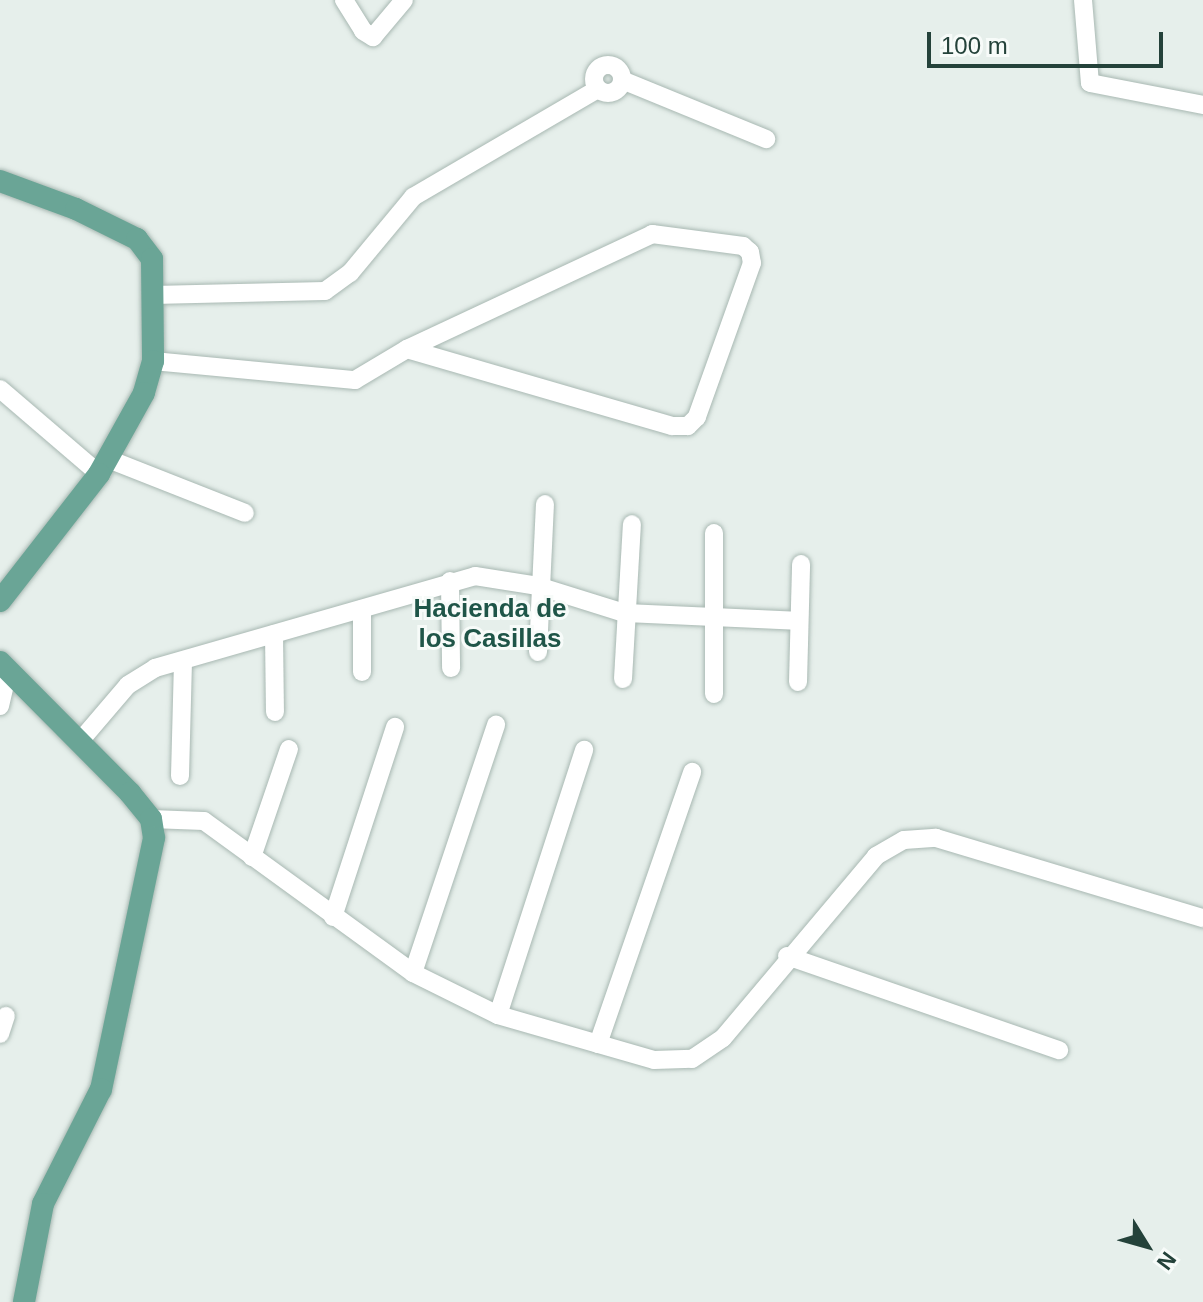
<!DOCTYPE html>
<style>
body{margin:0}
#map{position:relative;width:1203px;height:1302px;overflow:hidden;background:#e6efeb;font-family:Helvetica,sans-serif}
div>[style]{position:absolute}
.roads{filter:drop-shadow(0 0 2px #a8b8b2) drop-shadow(0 0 2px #a8b8b2)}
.minor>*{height:18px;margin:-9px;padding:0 9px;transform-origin:9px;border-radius:9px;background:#fff}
.minor>.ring{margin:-9px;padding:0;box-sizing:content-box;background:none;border:18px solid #fff;border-radius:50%}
.major>*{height:22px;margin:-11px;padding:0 11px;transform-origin:11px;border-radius:11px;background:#6aa596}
span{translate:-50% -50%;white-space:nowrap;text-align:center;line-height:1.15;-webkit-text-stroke:6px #f7fbf9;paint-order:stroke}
.neighbourhood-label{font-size:26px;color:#1f5548;font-weight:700}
.north{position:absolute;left:1107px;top:1206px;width:80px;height:80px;-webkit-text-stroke:6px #f7fbf9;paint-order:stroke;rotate:127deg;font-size:22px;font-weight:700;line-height:32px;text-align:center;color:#24423a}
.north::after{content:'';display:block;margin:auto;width:28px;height:36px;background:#24423a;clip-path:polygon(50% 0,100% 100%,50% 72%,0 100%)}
.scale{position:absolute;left:927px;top:32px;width:236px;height:36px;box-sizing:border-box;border:4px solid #24423a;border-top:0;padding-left:10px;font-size:24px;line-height:28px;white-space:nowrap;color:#24423a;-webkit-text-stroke:6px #f7fbf9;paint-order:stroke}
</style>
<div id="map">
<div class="roads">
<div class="minor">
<div style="left:344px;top:0;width:36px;rotate:58deg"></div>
<div style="left:363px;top:31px;width:12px;rotate:31deg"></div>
<div style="left:373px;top:37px;width:48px;rotate:-50deg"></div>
<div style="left:1083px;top:0;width:83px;rotate:85.2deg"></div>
<div style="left:1090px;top:83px;width:115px;rotate:11deg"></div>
<div class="ring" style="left:594px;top:65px;width:10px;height:10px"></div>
<div style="left:622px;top:80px;width:156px;rotate:22.3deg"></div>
<div style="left:153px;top:295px;width:172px;rotate:-1.3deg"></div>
<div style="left:325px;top:291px;width:31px;rotate:-36deg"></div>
<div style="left:350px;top:273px;width:99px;rotate:-50.3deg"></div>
<div style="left:413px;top:197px;width:214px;rotate:-30.3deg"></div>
<div style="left:153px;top:361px;width:203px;rotate:5.4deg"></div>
<div style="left:355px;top:380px;width:61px;rotate:-30.8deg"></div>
<div style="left:407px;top:349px;width:271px;rotate:-25.1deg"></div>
<div style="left:652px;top:234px;width:92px;rotate:7.5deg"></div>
<div style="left:743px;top:246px;width:9px;rotate:41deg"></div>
<div style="left:750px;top:252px;width:11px;rotate:80deg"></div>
<div style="left:752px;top:263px;width:164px;rotate:109.7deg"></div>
<div style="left:697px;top:417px;width:13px;rotate:135deg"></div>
<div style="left:688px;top:426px;width:16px;rotate:180deg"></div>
<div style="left:672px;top:426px;width:276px;rotate:-163.8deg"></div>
<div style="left:0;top:389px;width:130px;rotate:40.6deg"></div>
<div style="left:108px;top:459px;width:147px;rotate:21.5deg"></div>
<div style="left:450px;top:581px;width:87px;rotate:89.3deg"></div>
<div style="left:362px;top:609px;width:63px;rotate:90deg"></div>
<div style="left:274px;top:634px;width:78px;rotate:89.3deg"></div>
<div style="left:538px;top:652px;width:148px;rotate:-87.3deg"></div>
<div style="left:623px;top:679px;width:155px;rotate:-86.7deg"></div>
<div style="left:798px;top:682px;width:118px;rotate:-88.5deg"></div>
<div style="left:714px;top:694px;width:161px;rotate:-90deg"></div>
<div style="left:0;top:706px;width:36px;rotate:-77deg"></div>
<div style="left:81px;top:740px;width:72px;rotate:-49.5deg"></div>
<div style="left:128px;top:685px;width:32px;rotate:-32deg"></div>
<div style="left:155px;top:668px;width:333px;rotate:-16deg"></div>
<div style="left:475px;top:576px;width:64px;rotate:9deg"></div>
<div style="left:538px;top:586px;width:90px;rotate:17.4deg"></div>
<div style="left:624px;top:613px;width:174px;rotate:2.6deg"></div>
<div style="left:180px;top:776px;width:115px;rotate:-88.5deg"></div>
<div style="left:151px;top:819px;width:53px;rotate:2.2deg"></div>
<div style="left:204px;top:821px;width:258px;rotate:36deg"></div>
<div style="left:413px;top:973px;width:95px;rotate:26.3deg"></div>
<div style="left:498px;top:1015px;width:162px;rotate:16.1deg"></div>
<div style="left:654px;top:1060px;width:38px;rotate:-2deg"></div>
<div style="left:692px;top:1059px;width:37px;rotate:-34deg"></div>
<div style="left:723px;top:1038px;width:238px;rotate:-49.9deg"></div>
<div style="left:876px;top:856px;width:32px;rotate:-30deg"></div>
<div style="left:904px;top:840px;width:32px;rotate:-4deg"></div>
<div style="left:936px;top:838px;width:279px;rotate:16.7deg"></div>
<div style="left:252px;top:857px;width:114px;rotate:-71.1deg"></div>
<div style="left:333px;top:917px;width:200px;rotate:-71.9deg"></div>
<div style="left:787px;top:956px;width:288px;rotate:19.1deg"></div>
<div style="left:413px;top:973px;width:262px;rotate:-71.5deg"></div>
<div style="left:498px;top:1015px;width:279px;rotate:-72deg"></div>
<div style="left:0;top:1034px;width:19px;rotate:-72deg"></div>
<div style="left:598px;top:1044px;width:288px;rotate:-70.9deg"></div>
</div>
<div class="major">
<div style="left:0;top:181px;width:81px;rotate:20.2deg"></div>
<div style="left:76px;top:209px;width:68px;rotate:26.2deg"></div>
<div style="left:137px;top:239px;width:25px;rotate:53deg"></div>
<div style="left:152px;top:259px;width:102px;rotate:89.4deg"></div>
<div style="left:153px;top:361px;width:33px;rotate:106deg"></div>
<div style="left:144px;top:393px;width:93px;rotate:119.1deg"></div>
<div style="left:99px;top:474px;width:161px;rotate:127.9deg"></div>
<div style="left:0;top:662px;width:185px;rotate:45.2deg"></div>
<div style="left:130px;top:793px;width:33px;rotate:51deg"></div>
<div style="left:151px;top:819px;width:19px;rotate:81deg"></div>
<div style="left:154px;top:838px;width:257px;rotate:101.9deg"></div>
<div style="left:101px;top:1089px;width:129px;rotate:116.8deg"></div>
<div style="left:43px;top:1204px;width:100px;rotate:101deg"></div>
</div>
</div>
<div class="neighbourhood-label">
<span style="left:490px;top:624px">Hacienda de<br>los Casillas</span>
</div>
<div class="north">N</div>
<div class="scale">100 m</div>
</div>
